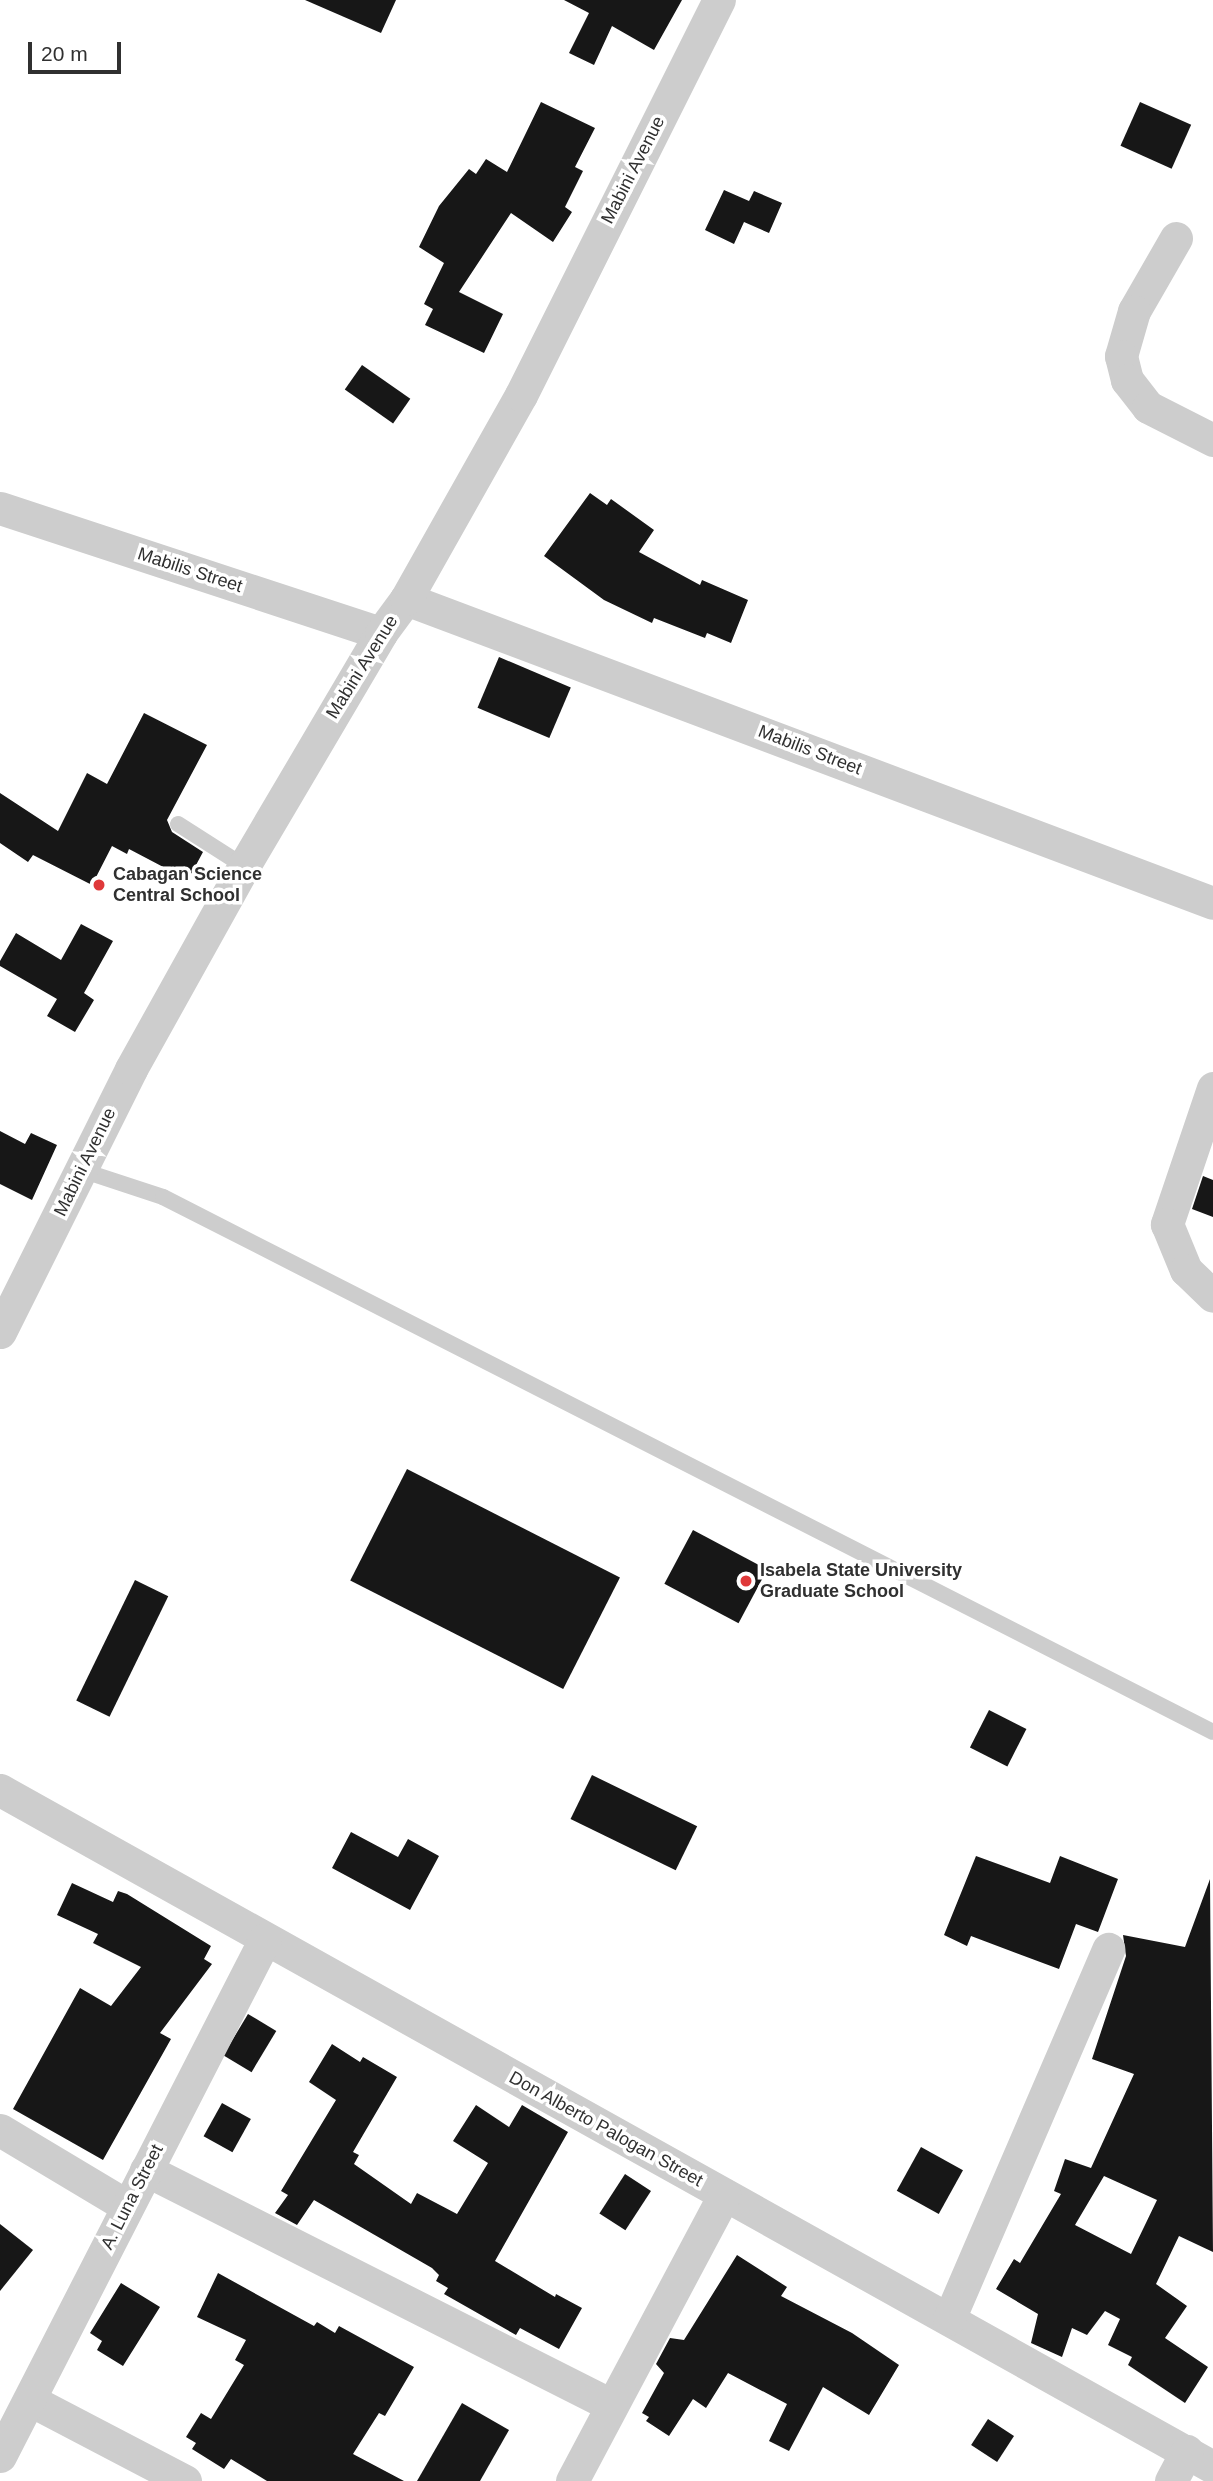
<!DOCTYPE html>
<style>
body{margin:0}
#map{position:relative;width:1213px;height:2481px;overflow:hidden;background:#fff;font-family:Arial,sans-serif}
div>[style]{position:absolute}
.building>*{inset:0;background:#171717;transform-origin:0 0}
.lane>*{height:16px;margin:-8px;padding:0 8px;transform-origin:8px;border-radius:8px;background:#cdcdcd}
.street>*{height:33px;margin:-16.5px;padding:0 16.5px;transform-origin:16.5px;border-radius:16.5px;background:#cdcdcd}
.dots>*{width:19px;height:19px;translate:-50% -50%;box-sizing:border-box;border:4px solid #fff;border-radius:50%}
span{translate:-50% -50%;white-space:nowrap;text-align:center;line-height:1.15;-webkit-text-stroke:7px #fff;paint-order:stroke}
.street-label{font-size:18px;color:#303030}
.poi-label{font-size:18px;color:#303030;font-weight:700}
.left{translate:0 -50%;text-align:left}
.scale{position:absolute;left:28px;top:42px;width:93px;height:32px;box-sizing:border-box;border:4px solid #303030;border-top:0;padding-left:9px;font-size:21px;line-height:24px;white-space:nowrap;color:#303030;-webkit-text-stroke:5px #fff;paint-order:stroke}
</style>
<div id="map">
<div class="building">
<div style="clip-path:polygon(305px 0,396px 0,381px 33px)"></div>
<div style="clip-path:polygon(564px 0,682px 0,654px 50px,612px 26px,594px 65px,569px 53px,589px 13px)"></div>
<div style="clip-path:polygon(541px 102px,595px 128px,575px 167px,583px 171px,565px 207px,572px 212px,553px 242px,511px 213px,459px 292px,503px 314px,484px 353px,425px 325px,433px 309px,424px 304px,444px 263px,419px 247px,439px 206px,469px 169px,476px 174px,486px 159px,507px 172px)"></div>
<div style="left:1140px;top:102px;width:56px;height:48px;rotate:24deg"></div>
<div style="clip-path:polygon(724px 190px,749px 201px,754px 191px,782px 203px,769px 233px,744px 222px,734px 244px,705px 230px)"></div>
<div style="left:362px;top:365px;width:59px;height:30px;rotate:35deg"></div>
<div style="clip-path:polygon(590px 493px,607px 505px,611px 499px,654px 530px,639px 552px,700px 585px,702px 580px,748px 600px,731px 643px,707px 633px,705px 638px,654px 618px,652px 623px,604px 600px,544px 556px)"></div>
<div style="left:499px;top:657px;width:78px;height:55px;rotate:23deg"></div>
<div style="clip-path:polygon(144px 713px,207px 745px,167px 820px,172px 832px,203px 852px,188px 880px,129px 849px,127px 854px,112px 846px,92px 885px,33px 855px,28px 862px,0 843px,0 793px,58px 831px,87px 773px,107px 784px)"></div>
<div style="clip-path:polygon(81px 924px,113px 941px,84px 993px,94px 1000px,75px 1032px,47px 1016px,57px 999px,0 966px,0 961px,16px 933px,61px 960px)"></div>
<div style="clip-path:polygon(0 1131px,25px 1144px,31px 1133px,57px 1145px,32px 1200px,0 1184px)"></div>
<div style="clip-path:polygon(1203px 1176px,1213px 1180px,1213px 1217px,1192px 1209px)"></div>
<div style="left:407px;top:1469px;width:239px;height:125px;rotate:27deg"></div>
<div style="left:693px;top:1530px;width:84px;height:61px;rotate:28deg"></div>
<div style="left:135px;top:1580px;width:37px;height:134px;rotate:26deg"></div>
<div style="left:989px;top:1710px;width:42px;height:42px;rotate:27deg"></div>
<div style="left:592px;top:1775px;width:117px;height:49px;rotate:26deg"></div>
<div style="clip-path:polygon(351px 1832px,398px 1857px,408px 1839px,439px 1856px,410px 1910px,332px 1868px)"></div>
<div style="clip-path:polygon(976px 1856px,1050px 1883px,1060px 1856px,1118px 1879px,1098px 1932px,1076px 1924px,1059px 1969px,971px 1936px,967px 1946px,944px 1935px)"></div>
<div style="clip-path:polygon(evenodd,1210px 1879px,1213px 2252px,1179px 2236px,1156px 2284px,1187px 2306px,1165px 2338px,1208px 2367px,1185px 2403px,1128px 2365px,1132px 2357px,1108px 2345px,1120px 2319px,1105px 2311px,1087px 2335px,1072px 2328px,1062px 2357px,1031px 2343px,1038px 2314px,996px 2289px,1014px 2259px,1020px 2263px,1061px 2194px,1054px 2191px,1065px 2159px,1091px 2168px,1134px 2074px,1092px 2059px,1126px 1956px,1123px 1935px,1185px 1947px,1210px 1879px,1104px 2176px,1157px 2200px,1131px 2254px,1075px 2225px,1104px 2176px)"></div>
<div style="clip-path:polygon(72px 1883px,113px 1902px,118px 1891px,127px 1894px,211px 1946px,204px 1959px,212px 1964px,160px 2033px,171px 2039px,103px 2160px,13px 2109px,80px 1988px,111px 2006px,141px 1967px,93px 1943px,98px 1934px,57px 1915px)"></div>
<div style="left:248px;top:2014px;width:33px;height:48px;rotate:31deg"></div>
<div style="clip-path:polygon(332px 2044px,360px 2062px,363px 2057px,397px 2077px,353px 2152px,359px 2155px,354px 2164px,411px 2204px,417px 2193px,457px 2214px,488px 2163px,453px 2141px,476px 2105px,509px 2127px,522px 2105px,568px 2132px,495px 2261px,555px 2297px,556px 2294px,582px 2308px,559px 2349px,520px 2328px,516px 2335px,444px 2294px,448px 2288px,436px 2281px,439px 2275px,432px 2268px,314px 2200px,297px 2225px,275px 2213px,288px 2195px,281px 2191px,336px 2100px,309px 2082px)"></div>
<div style="left:222px;top:2103px;width:33px;height:38px;rotate:29deg"></div>
<div style="left:921px;top:2147px;width:48px;height:50px;rotate:29deg"></div>
<div style="left:625px;top:2174px;width:31px;height:47px;rotate:33deg"></div>
<div style="clip-path:polygon(0 2224px,33px 2250px,0 2291px)"></div>
<div style="clip-path:polygon(737px 2255px,787px 2287px,781px 2296px,852px 2333px,899px 2365px,869px 2415px,823px 2387px,789px 2451px,769px 2441px,787px 2404px,728px 2373px,706px 2408px,693px 2399px,669px 2436px,646px 2421px,649px 2417px,642px 2413px,664px 2373px,656px 2364px,670px 2338px,684px 2340px)"></div>
<div style="clip-path:polygon(218px 2273px,314px 2326px,317px 2322px,335px 2333px,339px 2326px,414px 2367px,385px 2416px,379px 2413px,353px 2454px,404px 2481px,267px 2481px,231px 2459px,224px 2469px,192px 2449px,196px 2443px,186px 2437px,201px 2413px,211px 2419px,244px 2365px,235px 2360px,246px 2340px,197px 2317px)"></div>
<div style="clip-path:polygon(121px 2283px,160px 2307px,123px 2366px,97px 2350px,102px 2341px,90px 2333px)"></div>
<div style="clip-path:polygon(462px 2403px,509px 2430px,480px 2481px,417px 2481px)"></div>
<div style="left:988px;top:2419px;width:31px;height:31px;rotate:33deg"></div>
</div>
<div class="lane">
<div style="left:178px;top:824px;width:78px;rotate:32.5deg"></div>
<div style="left:81px;top:1170px;width:86px;rotate:18.2deg"></div>
<div style="left:163px;top:1197px;width:1178px;rotate:27deg"></div>
</div>
<div class="street">
<div style="left:1176px;top:238px;width:84px;rotate:119.9deg"></div>
<div style="left:1134px;top:311px;width:47px;rotate:106.1deg"></div>
<div style="left:1121px;top:356px;width:25px;rotate:76deg"></div>
<div style="left:1127px;top:380px;width:34px;rotate:52deg"></div>
<div style="left:1148px;top:407px;width:73px;rotate:26.9deg"></div>
<div style="left:0;top:508px;width:401px;rotate:18.2deg"></div>
<div style="left:406px;top:599px;width:862px;rotate:20.64deg"></div>
<div style="left:1213px;top:1088px;width:144px;rotate:108.7deg"></div>
<div style="left:1167px;top:1224px;width:50px;rotate:67.6deg"></div>
<div style="left:1186px;top:1270px;width:37px;rotate:44deg"></div>
<div style="left:0;top:1332px;width:294px;rotate:-63.5deg"></div>
<div style="left:131px;top:1069px;width:232px;rotate:-60.9deg"></div>
<div style="left:244px;top:866px;width:270px;rotate:-59.5deg"></div>
<div style="left:381px;top:633px;width:42px;rotate:-53.7deg"></div>
<div style="left:406px;top:599px;width:234px;rotate:-60.6deg"></div>
<div style="left:521px;top:395px;width:442px;rotate:-63.4deg"></div>
<div style="left:0;top:1790px;width:1389px;rotate:29.17deg"></div>
<div style="left:0;top:2130px;width:148px;rotate:30.9deg"></div>
<div style="left:146px;top:2170px;width:521px;rotate:26.81deg"></div>
<div style="left:949px;top:2319px;width:403px;rotate:-66.7deg"></div>
<div style="left:30px;top:2400px;width:175px;rotate:27.6deg"></div>
<div style="left:0;top:2456px;width:581px;rotate:-62.86deg"></div>
<div style="left:572px;top:2481px;width:324px;rotate:-62deg"></div>
<div style="left:1171px;top:2481px;width:34px;rotate:-62deg"></div>
</div>
<div class="dots">
<div style="left:99px;top:885px;background:#df393a"></div>
<div style="left:746px;top:1581px;background:#df393a"></div>
</div>
<div class="street-label">
<span style="left:633px;top:170px;rotate:-63deg">Mabini Avenue</span>
<span style="left:190px;top:570px;rotate:18deg">Mabilis Street</span>
<span style="left:362px;top:667px;rotate:-58deg">Mabini Avenue</span>
<span style="left:810px;top:750px;rotate:21deg">Mabilis Street</span>
<span style="left:85px;top:1162px;rotate:-64deg">Mabini Avenue</span>
<span style="left:606px;top:2129px;rotate:29deg">Don Alberto Palogan Street</span>
<span style="left:132px;top:2197px;rotate:-63deg">A. Luna Street</span>
</div>
<div class="poi-label">
<span class="left" style="left:113px;top:885px">Cabagan Science<br>Central School</span>
<span class="left" style="left:760px;top:1581px">Isabela State University<br>Graduate School</span>
</div>
<div class="scale">20 m</div>
</div>
